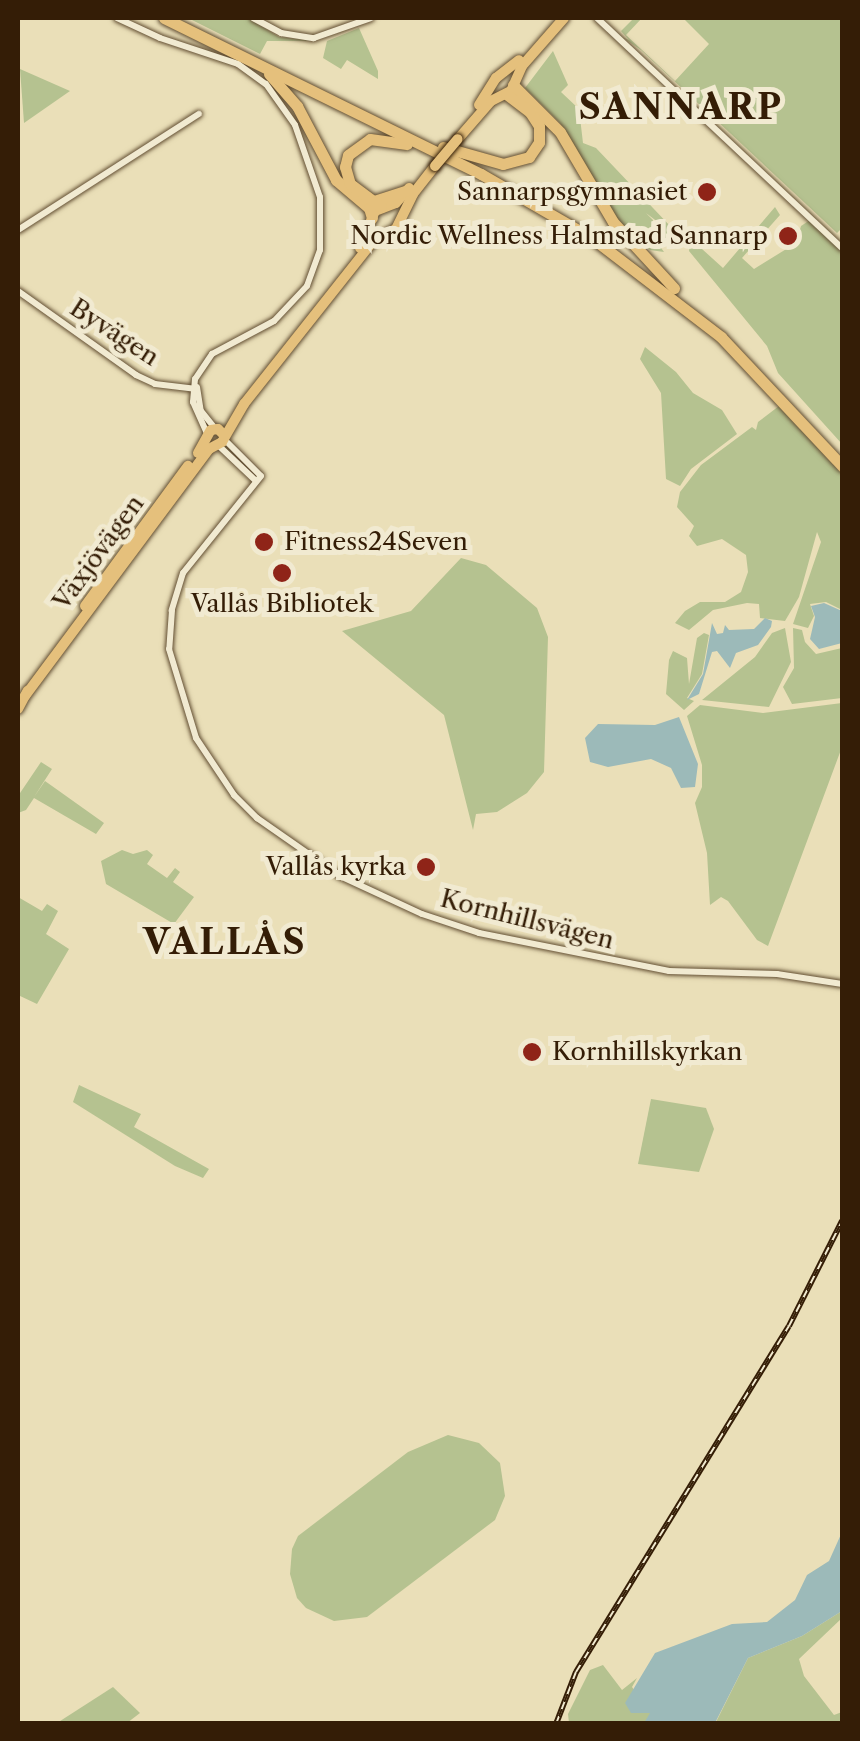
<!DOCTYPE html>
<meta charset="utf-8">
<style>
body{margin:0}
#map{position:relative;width:860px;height:1741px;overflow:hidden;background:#eadfb8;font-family:"Libre Caslon Text",serif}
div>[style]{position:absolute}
.green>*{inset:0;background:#b5c290}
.water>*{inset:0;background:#9cbab9}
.roads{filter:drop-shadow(0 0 2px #624e32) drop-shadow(0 0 2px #624e32)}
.tertiary>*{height:6px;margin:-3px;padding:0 3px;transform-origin:3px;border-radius:3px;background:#f1ead1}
.trunk>*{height:10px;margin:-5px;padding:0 5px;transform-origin:5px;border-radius:5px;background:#e5c07c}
.motorway>*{height:11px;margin:-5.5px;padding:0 5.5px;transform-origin:5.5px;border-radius:5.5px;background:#e5c07c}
.rail>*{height:6px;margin-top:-3px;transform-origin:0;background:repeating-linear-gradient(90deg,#f1ead1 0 8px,#341d06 0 16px);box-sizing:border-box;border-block:2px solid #341d06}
.bridges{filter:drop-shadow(0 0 2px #341d06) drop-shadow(0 0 2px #341d06)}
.trunk-bridge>*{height:10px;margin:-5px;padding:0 5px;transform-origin:5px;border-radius:5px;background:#e5c07c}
.dots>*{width:28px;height:28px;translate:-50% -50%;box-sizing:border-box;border:5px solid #f1ead1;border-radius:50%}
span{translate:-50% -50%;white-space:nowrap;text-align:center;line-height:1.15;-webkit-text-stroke:10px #f1ead1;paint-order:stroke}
.poi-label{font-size:25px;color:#341d06}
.right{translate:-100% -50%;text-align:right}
.left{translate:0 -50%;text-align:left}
.street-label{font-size:25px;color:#341d06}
.district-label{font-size:35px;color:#341d06;font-weight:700;letter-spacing:2.5px}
.frame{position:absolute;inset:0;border:20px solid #341d06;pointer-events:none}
</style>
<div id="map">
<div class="green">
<div style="clip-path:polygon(188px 18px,248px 18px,279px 37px,316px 41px,267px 41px,260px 54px)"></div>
<div style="clip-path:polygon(634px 18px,642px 18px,626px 35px,675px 81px,709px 44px,683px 18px,842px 18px,842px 228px,837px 233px,641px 50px,622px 37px,629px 40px,621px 31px)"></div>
<div style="clip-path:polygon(359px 28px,378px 71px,378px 79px,347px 60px,341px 69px,323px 58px,327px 41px)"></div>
<div style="clip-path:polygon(553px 51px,568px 85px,561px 92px,579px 109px,583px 143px,596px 148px,672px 228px,666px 246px,659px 223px,646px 213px,653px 220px,650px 232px,664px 252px,650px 250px,614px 216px,560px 123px,525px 88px)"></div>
<div style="clip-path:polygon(20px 69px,70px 91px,24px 123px)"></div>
<div style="clip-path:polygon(775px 207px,780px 215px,742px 258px,754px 269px,796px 243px,801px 226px,810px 220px,842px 251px,842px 444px,778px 373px,767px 346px,689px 251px,691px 239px,723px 268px)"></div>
<div style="clip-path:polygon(645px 347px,676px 372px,693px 393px,722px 410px,737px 434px,691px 469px,680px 486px,666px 479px,661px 393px,640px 359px)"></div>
<div style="clip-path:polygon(779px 406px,842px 474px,842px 610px,826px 602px,810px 604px,814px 616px,808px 628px,793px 624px,821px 542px,817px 532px,799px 597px,785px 621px,760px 618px,759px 604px,747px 603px,713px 610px,689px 630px,675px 623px,685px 611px,700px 602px,725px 602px,741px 592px,748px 572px,746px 555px,722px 539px,697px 546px,689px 536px,694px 526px,677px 507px,680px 492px,701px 465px,752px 427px,756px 430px,758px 422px)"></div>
<div style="clip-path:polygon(461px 558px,486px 565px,537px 608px,548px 637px,544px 772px,527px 793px,497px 812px,476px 814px,473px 830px,444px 715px,342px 631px,411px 611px)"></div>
<div style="clip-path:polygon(785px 628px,791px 662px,769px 707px,702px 700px,755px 657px,772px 633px)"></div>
<div style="clip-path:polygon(793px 628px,802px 630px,805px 642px,816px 654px,842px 648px,842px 698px,792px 704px,783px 687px,794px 668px)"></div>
<div style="clip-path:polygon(704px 633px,709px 635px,702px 674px,687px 698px,694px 701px,684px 710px,666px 694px,669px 660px,673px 651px,687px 658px,689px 684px,697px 638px)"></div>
<div style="clip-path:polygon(842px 703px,842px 747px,768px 946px,757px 940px,728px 901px,721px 897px,710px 905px,707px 853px,695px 803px,702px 787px,702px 765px,687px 716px,700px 705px,763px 713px)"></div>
<div style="clip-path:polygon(41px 762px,52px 769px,34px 797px,45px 781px,104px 823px,96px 834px,34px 798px,26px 810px,18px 813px,18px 796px)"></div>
<div style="clip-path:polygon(122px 850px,133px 854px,147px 850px,153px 855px,147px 864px,167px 878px,175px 868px,180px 872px,173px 882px,194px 897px,174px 924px,106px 884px,101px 861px)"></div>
<div style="clip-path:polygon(18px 897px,42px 911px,47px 904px,58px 911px,46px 934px,69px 949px,37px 1004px,18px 995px)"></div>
<div style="clip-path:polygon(79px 1085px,141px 1114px,134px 1127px,209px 1169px,203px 1178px,175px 1166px,73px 1102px)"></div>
<div style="clip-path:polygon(651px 1099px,706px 1108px,714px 1129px,699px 1172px,638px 1164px)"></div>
<div style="clip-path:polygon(448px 1435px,479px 1443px,500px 1463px,505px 1496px,495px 1520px,367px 1617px,334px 1621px,306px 1608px,297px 1598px,290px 1574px,292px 1549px,298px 1536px,408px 1452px)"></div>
<div style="clip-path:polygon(842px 1611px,842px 1618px,799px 1659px,804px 1676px,834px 1715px,842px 1712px,842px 1723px,715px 1724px,748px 1658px,802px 1636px)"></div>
<div style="clip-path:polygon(603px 1665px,622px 1690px,637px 1678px,632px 1687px,651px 1713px,644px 1724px,569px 1723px,568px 1714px,590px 1670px)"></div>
<div style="clip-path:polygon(113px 1687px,140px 1713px,127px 1723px,57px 1723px)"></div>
</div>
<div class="water">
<div style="clip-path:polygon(824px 603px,842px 611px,842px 643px,819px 649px,810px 639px,815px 617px,811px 606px)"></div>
<div style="clip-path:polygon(765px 618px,772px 621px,771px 627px,758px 645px,736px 653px,730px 668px,717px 651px,712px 652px,699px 694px,687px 700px,703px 674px,712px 623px,717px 634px,723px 633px,725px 625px,729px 630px,754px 629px)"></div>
<div style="clip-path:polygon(679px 717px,698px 764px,695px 787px,681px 788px,671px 768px,651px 759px,608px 767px,590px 762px,585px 738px,598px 724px,655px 725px)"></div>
<div style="clip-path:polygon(842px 1532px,842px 1611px,802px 1636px,748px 1658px,715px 1723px,644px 1723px,650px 1713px,631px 1713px,625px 1703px,655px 1653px,732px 1624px,767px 1622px,795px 1600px,807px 1575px,829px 1561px)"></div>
</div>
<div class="roads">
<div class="tertiary">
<div style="left:117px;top:18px;width:47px;rotate:24.9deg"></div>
<div style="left:160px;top:38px;width:82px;rotate:18.4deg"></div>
<div style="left:238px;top:64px;width:34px;rotate:36deg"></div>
<div style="left:266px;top:84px;width:50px;rotate:54.7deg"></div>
<div style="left:295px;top:125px;width:76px;rotate:70.9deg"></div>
<div style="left:320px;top:197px;width:53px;rotate:90deg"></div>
<div style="left:320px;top:250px;width:38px;rotate:110deg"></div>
<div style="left:307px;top:286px;width:48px;rotate:133.3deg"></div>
<div style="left:274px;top:321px;width:70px;rotate:152deg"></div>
<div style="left:212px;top:354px;width:30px;rotate:124deg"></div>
<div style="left:195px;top:379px;width:23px;rotate:95deg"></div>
<div style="left:193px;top:402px;width:34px;rotate:66deg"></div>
<div style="left:253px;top:18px;width:32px;rotate:28deg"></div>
<div style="left:281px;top:33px;width:33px;rotate:9deg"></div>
<div style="left:314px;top:38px;width:60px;rotate:-19.3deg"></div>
<div style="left:597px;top:18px;width:336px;rotate:43.2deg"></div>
<div style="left:18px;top:230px;width:215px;rotate:-32.7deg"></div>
<div style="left:18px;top:291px;width:145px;rotate:35.4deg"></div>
<div style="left:136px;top:375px;width:21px;rotate:25deg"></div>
<div style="left:155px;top:384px;width:42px;rotate:6.8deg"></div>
<div style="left:197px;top:387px;width:24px;rotate:81deg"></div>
<div style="left:201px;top:411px;width:22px;rotate:51deg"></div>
<div style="left:224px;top:439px;width:52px;rotate:45deg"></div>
<div style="left:261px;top:476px;width:124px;rotate:128.8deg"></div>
<div style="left:183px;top:573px;width:39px;rotate:107deg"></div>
<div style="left:172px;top:610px;width:39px;rotate:94deg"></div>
<div style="left:169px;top:649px;width:93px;rotate:73.1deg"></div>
<div style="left:196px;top:738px;width:69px;rotate:56.3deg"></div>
<div style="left:234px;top:795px;width:33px;rotate:45deg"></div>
<div style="left:257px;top:818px;width:101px;rotate:34.9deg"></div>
<div style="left:340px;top:876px;width:90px;rotate:24.9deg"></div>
<div style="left:422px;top:914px;width:60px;rotate:18.4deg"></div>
<div style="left:479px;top:933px;width:194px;rotate:11.3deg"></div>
<div style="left:669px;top:971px;width:108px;rotate:1.6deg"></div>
<div style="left:777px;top:974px;width:66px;rotate:8.7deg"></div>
<div style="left:218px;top:445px;width:52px;rotate:43.5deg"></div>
</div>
<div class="trunk">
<div style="left:479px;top:105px;width:32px;rotate:-58deg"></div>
<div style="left:496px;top:78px;width:29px;rotate:-38deg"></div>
<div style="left:458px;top:139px;width:50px;rotate:-49deg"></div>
<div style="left:491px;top:101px;width:22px;rotate:-27deg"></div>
<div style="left:511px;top:91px;width:27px;rotate:-66deg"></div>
<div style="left:522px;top:66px;width:64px;rotate:-48.8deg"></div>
<div style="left:360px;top:248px;width:40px;rotate:-68deg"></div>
<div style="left:375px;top:211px;width:22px;rotate:-21deg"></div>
<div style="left:396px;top:203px;width:20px;rotate:-49deg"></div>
<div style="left:198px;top:453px;width:26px;rotate:-61deg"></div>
<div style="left:211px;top:430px;width:7px;rotate:-8deg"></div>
<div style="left:218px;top:429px;width:8px;rotate:45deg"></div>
<div style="left:85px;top:606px;width:174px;rotate:-53.7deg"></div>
<div style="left:25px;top:696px;width:308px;rotate:-53.3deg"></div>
<div style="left:209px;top:449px;width:15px;rotate:-28deg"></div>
<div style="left:222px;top:442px;width:44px;rotate:-59.9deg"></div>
<div style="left:244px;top:404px;width:208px;rotate:-51.6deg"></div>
<div style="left:373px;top:241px;width:26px;rotate:-28deg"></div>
<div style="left:396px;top:229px;width:39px;rotate:-64deg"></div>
<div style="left:413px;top:194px;width:36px;rotate:-52deg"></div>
<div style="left:18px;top:709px;width:21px;rotate:-62deg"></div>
</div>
<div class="motorway">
<div style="left:164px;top:18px;width:353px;rotate:26.2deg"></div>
<div style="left:481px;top:174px;width:128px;rotate:30deg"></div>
<div style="left:592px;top:238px;width:163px;rotate:37.5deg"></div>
<div style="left:721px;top:337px;width:177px;rotate:46.8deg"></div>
<div style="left:269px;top:74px;width:43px;rotate:48.8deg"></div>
<div style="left:297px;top:106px;width:84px;rotate:62.2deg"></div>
<div style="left:336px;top:180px;width:43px;rotate:40.3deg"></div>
<div style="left:369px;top:208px;width:10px;rotate:73deg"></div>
<div style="left:513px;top:85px;width:66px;rotate:45deg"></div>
<div style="left:560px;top:132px;width:104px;rotate:59.5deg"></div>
<div style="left:613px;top:222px;width:90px;rotate:47.3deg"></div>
<div style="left:443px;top:147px;width:62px;rotate:15.8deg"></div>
<div style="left:503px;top:164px;width:27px;rotate:-15deg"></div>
<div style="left:529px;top:157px;width:18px;rotate:-56deg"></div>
<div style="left:539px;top:142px;width:16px;rotate:-90deg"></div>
<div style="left:539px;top:126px;width:17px;rotate:-123deg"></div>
<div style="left:530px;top:112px;width:30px;rotate:-143deg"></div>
<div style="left:374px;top:201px;width:35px;rotate:-18deg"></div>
<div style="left:381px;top:207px;width:39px;rotate:-143deg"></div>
<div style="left:350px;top:184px;width:18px;rotate:-106deg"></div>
<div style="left:345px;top:167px;width:12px;rotate:-76deg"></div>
<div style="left:348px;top:155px;width:27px;rotate:-36deg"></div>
<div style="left:370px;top:139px;width:37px;rotate:8deg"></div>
</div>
</div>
<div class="rail">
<div style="left:556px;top:1724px;width:56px;rotate:-69deg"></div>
<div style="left:576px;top:1672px;width:406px;rotate:-58.4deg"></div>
<div style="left:789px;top:1326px;width:118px;rotate:-63.2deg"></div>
</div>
<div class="bridges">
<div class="trunk-bridge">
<div style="left:435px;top:166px;width:35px;rotate:-50deg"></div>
</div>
</div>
<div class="dots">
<div style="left:707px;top:192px;background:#8f2418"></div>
<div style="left:788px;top:236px;background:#8f2418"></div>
<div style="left:264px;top:542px;background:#8f2418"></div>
<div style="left:282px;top:573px;background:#8f2418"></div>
<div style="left:426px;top:867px;background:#8f2418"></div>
<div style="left:532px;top:1052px;background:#8f2418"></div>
</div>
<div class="poi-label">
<span class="right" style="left:687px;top:192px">Sannarpsgymnasiet</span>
<span class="right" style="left:768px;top:236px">Nordic Wellness Halmstad Sannarp</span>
<span class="left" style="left:284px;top:542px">Fitness24Seven</span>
<span style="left:282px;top:604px">Vallås Bibliotek</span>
<span class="right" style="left:406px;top:867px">Vallås kyrka</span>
<span class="left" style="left:552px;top:1052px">Kornhillskyrkan</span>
</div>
<div class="street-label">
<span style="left:114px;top:333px;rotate:33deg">Byvägen</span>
<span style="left:99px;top:553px;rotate:-54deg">Växjövägen</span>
<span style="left:527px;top:920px;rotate:14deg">Kornhillsvägen</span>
</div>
<div class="district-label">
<span style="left:681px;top:107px">SANNARP</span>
<span style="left:225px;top:942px">VALLÅS</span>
</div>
<div class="frame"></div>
</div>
